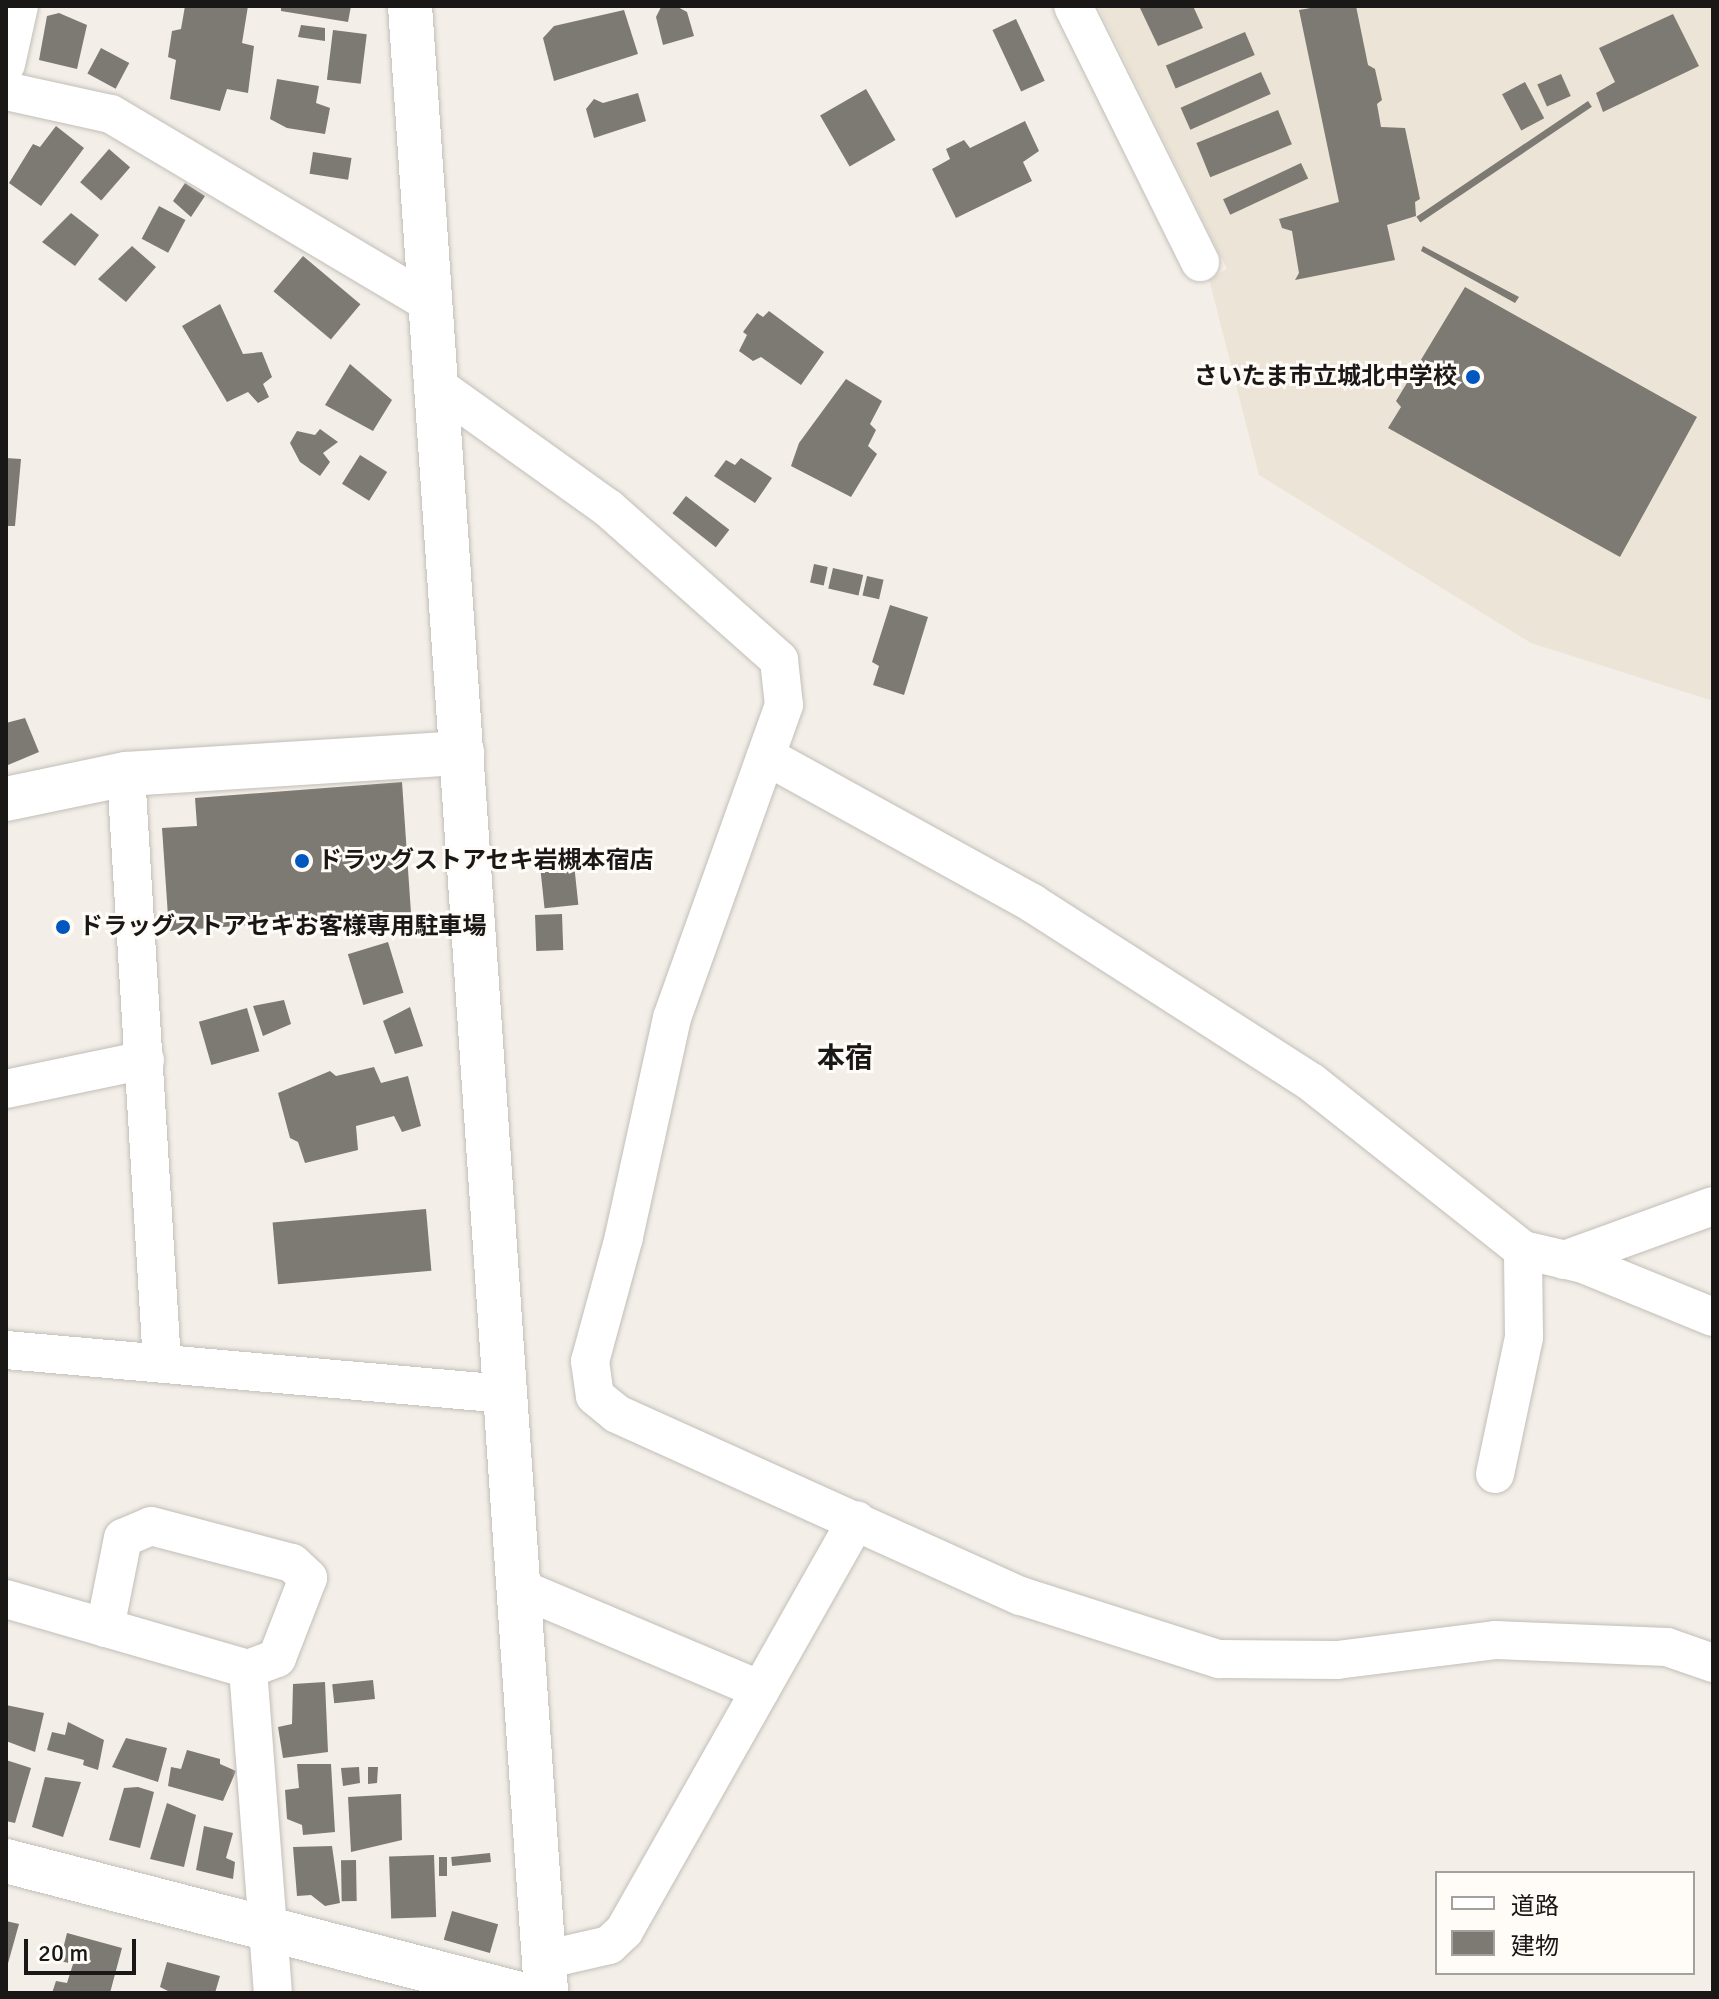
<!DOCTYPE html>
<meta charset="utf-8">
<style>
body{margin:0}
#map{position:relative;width:1719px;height:1999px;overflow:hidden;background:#f3efe8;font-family:Signika,"Noto Sans JP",sans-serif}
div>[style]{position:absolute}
.built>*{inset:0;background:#ece4d6}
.building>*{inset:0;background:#7d7973;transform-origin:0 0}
.roads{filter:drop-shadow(0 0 2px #c2beb8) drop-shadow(0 0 2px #c2beb8)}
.street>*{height:38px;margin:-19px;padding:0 19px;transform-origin:19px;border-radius:19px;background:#fff}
.secondary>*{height:44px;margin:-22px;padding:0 22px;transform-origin:22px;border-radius:22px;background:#fff}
.dots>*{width:22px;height:22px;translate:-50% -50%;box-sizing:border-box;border:4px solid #fffcf8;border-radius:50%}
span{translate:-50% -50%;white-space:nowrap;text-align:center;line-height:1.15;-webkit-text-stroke:6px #fffcf8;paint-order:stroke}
.poi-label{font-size:24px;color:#191816;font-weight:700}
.right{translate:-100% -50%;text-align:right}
.left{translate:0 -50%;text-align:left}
.quarter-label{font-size:28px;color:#191816;font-weight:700}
.frame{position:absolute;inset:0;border:8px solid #191816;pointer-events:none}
.legend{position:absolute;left:1435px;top:1871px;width:260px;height:104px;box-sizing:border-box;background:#fffcf8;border:2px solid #a3a19e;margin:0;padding:10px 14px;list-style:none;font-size:24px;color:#191816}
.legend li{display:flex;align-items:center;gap:16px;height:40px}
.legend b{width:40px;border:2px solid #a3a19e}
.scale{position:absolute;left:24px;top:1939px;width:112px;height:36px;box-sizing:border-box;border:4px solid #191816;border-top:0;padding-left:10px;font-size:24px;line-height:28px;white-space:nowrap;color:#191816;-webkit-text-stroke:6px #fffcf8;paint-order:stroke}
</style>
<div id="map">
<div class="built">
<div style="clip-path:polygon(1098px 6px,1713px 6px,1713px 701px,1531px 643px,1259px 475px,1209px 279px,1227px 269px)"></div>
</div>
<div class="building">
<div style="clip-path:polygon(185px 6px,248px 6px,242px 43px,254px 46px,248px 93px,227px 89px,220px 111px,170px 99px,176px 60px,168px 57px,172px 31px,181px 29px)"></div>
<div style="clip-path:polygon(281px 6px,351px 6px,348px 22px,281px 11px)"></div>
<div style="clip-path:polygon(676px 6px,687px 12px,694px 36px,663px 45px,656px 17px,661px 7px)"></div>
<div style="clip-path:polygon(1139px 6px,1193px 6px,1203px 28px,1158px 46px)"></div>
<div style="clip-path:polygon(1322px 6px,1356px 6px,1368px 65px,1375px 69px,1382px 100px,1377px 104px,1381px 127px,1405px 128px,1420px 199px,1415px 202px,1416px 216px,1387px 225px,1395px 260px,1295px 280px,1299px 273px,1292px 231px,1282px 228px,1279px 219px,1339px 202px,1299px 10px)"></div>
<div style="clip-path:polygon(624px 10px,638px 54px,554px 81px,543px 38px,554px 26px)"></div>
<div style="clip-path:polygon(59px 13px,87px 25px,77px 69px,39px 60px,47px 16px)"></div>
<div style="clip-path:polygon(1673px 14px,1699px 66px,1603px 112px,1596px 93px,1615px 82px,1599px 48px)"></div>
<div style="left:1016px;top:19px;width:68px;height:26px;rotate:65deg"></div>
<div style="clip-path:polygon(301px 25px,325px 28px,325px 41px,298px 37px)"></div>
<div style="left:333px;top:30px;width:34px;height:50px;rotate:7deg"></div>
<div style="left:1245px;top:32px;width:25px;height:86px;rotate:67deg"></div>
<div style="left:101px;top:48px;width:32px;height:29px;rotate:28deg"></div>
<div style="left:1261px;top:72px;width:24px;height:88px;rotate:66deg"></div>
<div style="left:1561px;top:74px;width:24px;height:26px;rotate:66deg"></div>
<div style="clip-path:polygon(277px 79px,319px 86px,316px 103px,330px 108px,325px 134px,287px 128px,270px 119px)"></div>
<div style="left:1525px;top:82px;width:41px;height:26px;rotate:62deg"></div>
<div style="left:866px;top:89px;width:59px;height:53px;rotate:60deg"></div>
<div style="clip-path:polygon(638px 93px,646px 121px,594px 138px,586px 109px,594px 99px,603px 103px)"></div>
<div style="left:1588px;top:101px;width:7px;height:207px;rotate:56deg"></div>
<div style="left:1278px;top:110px;width:37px;height:88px;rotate:68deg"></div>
<div style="clip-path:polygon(1025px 121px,1039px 151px,1023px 162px,1032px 181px,956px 218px,932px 169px,950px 159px,946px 149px,964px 140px,970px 148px)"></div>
<div style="clip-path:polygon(56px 126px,84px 148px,41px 206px,9px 183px,33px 144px,40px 147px)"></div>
<div style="left:109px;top:149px;width:28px;height:44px;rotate:41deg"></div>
<div style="left:313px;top:152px;width:39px;height:22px;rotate:9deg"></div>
<div style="left:1301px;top:163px;width:17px;height:86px;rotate:65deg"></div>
<div style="clip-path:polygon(185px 183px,205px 196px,191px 217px,173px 201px)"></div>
<div style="left:159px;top:206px;width:30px;height:37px;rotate:28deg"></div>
<div style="clip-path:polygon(71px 213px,99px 235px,75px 266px,42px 242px)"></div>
<div style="clip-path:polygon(132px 246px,156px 267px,126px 302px,98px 279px)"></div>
<div style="clip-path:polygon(1423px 246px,1519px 297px,1515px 303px,1421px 251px)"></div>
<div style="left:303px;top:256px;width:75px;height:46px;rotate:40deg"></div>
<div style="clip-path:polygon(1465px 287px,1697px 417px,1620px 557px,1388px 428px,1401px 407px,1396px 401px)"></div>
<div style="clip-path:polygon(220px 304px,243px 354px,262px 352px,272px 377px,263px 384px,269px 397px,258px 403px,248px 392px,227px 402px,182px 326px)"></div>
<div style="clip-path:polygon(769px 311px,824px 352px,801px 385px,761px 357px,753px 361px,739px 351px,747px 335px,743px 332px,757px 313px,763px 317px)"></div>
<div style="clip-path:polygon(350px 364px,392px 400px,373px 431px,325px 405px)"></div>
<div style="clip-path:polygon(846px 379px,882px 401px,870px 424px,876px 430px,868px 446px,877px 454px,851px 497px,791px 466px,799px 443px)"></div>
<div style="clip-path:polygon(320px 429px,338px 442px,323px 453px,330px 462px,320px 476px,300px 462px,290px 443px,297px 431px,315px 435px)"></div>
<div style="left:360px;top:455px;width:32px;height:34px;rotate:32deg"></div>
<div style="clip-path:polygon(6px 458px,21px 459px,15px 526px,6px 526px)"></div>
<div style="clip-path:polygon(741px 458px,772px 478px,755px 503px,714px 476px,726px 460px,735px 465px)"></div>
<div style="left:686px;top:496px;width:55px;height:22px;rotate:38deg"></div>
<div style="left:814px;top:564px;width:14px;height:19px;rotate:12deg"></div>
<div style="left:833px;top:568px;width:31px;height:21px;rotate:13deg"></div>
<div style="left:867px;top:576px;width:17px;height:20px;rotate:13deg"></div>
<div style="clip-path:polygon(890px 605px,928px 617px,904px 695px,873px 685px,879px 666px,872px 662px)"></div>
<div style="clip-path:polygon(25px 718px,39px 752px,8px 765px,6px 723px)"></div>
<div style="clip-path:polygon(402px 782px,411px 913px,169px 931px,162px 828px,197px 826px,195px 798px)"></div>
<div style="left:573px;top:854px;width:51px;height:34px;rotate:84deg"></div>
<div style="left:562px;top:914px;width:36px;height:27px;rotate:88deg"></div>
<div style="left:388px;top:942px;width:53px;height:42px;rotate:73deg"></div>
<div style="clip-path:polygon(284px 1000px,291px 1024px,263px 1036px,253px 1006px)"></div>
<div style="clip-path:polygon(410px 1007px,423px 1046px,395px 1054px,383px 1021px)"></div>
<div style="left:247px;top:1008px;width:45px;height:50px;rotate:74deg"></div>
<div style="clip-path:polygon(374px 1067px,381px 1083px,408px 1076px,421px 1126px,402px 1132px,394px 1116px,356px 1126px,358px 1150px,305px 1163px,298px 1142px,290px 1138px,278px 1093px,330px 1071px,336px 1076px)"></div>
<div style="left:426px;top:1209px;width:62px;height:154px;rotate:85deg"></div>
<div style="left:373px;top:1680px;width:19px;height:41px;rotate:84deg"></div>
<div style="clip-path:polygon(325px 1682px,328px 1752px,283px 1758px,278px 1727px,292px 1724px,293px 1684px)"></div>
<div style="clip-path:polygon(6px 1705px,44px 1713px,35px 1752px,6px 1741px)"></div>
<div style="clip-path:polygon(68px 1722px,104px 1740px,98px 1770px,83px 1765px,84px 1760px,47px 1750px,52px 1732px,65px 1735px)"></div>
<div style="clip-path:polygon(126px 1738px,167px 1748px,158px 1782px,112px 1767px)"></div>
<div style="clip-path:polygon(187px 1750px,220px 1759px,220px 1764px,236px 1771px,223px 1801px,168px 1786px,171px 1767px,181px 1769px)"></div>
<div style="clip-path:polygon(6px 1760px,31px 1768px,15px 1823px,6px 1821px)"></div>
<div style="clip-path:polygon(297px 1764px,331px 1764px,335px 1832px,303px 1835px,302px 1825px,287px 1819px,285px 1790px,299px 1788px)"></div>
<div style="clip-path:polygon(359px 1767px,360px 1783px,343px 1786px,341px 1768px)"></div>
<div style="clip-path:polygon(368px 1767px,378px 1767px,377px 1783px,368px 1784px)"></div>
<div style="clip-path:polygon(45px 1777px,81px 1782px,63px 1837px,32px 1827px)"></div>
<div style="clip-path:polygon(138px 1787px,154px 1792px,140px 1848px,109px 1840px,124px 1788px)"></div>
<div style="clip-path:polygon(401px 1794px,402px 1840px,351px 1852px,348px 1797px)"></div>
<div style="clip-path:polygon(167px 1803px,196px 1815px,184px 1867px,150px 1859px)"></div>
<div style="clip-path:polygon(204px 1826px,233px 1833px,226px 1858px,235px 1862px,233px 1879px,196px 1870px)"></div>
<div style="clip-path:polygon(332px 1846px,340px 1903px,325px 1906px,311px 1895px,297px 1896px,293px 1847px)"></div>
<div style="left:490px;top:1853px;width:9px;height:39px;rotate:84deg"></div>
<div style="left:434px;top:1855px;width:62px;height:45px;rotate:88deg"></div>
<div style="left:439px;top:1857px;width:8px;height:19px"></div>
<div style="left:356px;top:1860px;width:41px;height:15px;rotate:89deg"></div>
<div style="left:452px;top:1911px;width:48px;height:30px;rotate:16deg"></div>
<div style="clip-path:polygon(6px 1921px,19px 1924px,7px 1967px,6px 1967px)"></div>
<div style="clip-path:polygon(67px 1933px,122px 1948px,110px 1993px,52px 1993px,56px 1981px,67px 1983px,73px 1964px,60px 1961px)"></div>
<div style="clip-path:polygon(167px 1962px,220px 1976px,215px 1993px,172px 1993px,160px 1987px)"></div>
</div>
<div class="roads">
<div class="street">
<div style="left:1073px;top:6px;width:286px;rotate:63.6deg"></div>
<div style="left:6px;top:64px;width:59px;rotate:-77.4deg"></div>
<div style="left:6px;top:91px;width:107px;rotate:12.4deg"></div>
<div style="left:111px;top:114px;width:370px;rotate:30.7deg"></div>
<div style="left:436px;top:385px;width:211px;rotate:35.6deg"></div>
<div style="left:608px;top:508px;width:229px;rotate:41.6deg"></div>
<div style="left:779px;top:660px;width:45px;rotate:83.7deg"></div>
<div style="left:784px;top:705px;width:332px;rotate:109.7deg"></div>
<div style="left:672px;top:1018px;width:224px;rotate:102.4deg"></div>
<div style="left:624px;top:1237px;width:129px;rotate:105.3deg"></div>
<div style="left:590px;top:1361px;width:35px;rotate:82deg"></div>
<div style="left:595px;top:1396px;width:28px;rotate:39deg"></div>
<div style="left:617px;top:1414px;width:443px;rotate:24.3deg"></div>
<div style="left:1021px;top:1596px;width:208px;rotate:17.7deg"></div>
<div style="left:1219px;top:1659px;width:118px;rotate:0.5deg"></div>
<div style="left:1337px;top:1660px;width:159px;rotate:-7.2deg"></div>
<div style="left:1495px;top:1640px;width:172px;rotate:2.3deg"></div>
<div style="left:1667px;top:1647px;width:49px;rotate:19.2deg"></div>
<div style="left:766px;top:756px;width:304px;rotate:28.9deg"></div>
<div style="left:1032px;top:903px;width:331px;rotate:32.7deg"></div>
<div style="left:1311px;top:1082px;width:270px;rotate:38.4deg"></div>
<div style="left:1523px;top:1250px;width:62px;rotate:13.1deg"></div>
<div style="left:1583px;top:1264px;width:140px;rotate:22.2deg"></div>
<div style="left:126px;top:774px;width:590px;rotate:86.5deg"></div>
<div style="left:6px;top:1089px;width:142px;rotate:-11.8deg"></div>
<div style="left:1564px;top:1260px;width:158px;rotate:-19.9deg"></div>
<div style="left:6px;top:1350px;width:501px;rotate:5.04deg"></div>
<div style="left:1495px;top:1474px;width:140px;rotate:-78deg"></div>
<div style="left:1524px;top:1337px;width:87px;rotate:-90.7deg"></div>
<div style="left:519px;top:1588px;width:262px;rotate:22.9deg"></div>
<div style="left:6px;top:1599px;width:252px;rotate:16.1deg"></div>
<div style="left:248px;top:1669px;width:325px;rotate:85.6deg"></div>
<div style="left:105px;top:1628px;width:92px;rotate:-78.7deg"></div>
<div style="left:123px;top:1538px;width:30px;rotate:-23deg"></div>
<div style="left:151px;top:1526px;width:146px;rotate:14.7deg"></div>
<div style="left:292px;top:1563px;width:22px;rotate:43deg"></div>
<div style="left:308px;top:1578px;width:86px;rotate:111.2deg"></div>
<div style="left:277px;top:1658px;width:31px;rotate:159deg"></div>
<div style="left:544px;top:1960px;width:67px;rotate:-13deg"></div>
<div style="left:609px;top:1945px;width:21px;rotate:-43deg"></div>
<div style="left:624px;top:1931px;width:472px;rotate:-60.5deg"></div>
</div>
<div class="secondary">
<div style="left:410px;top:6px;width:1992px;rotate:86.08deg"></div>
<div style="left:6px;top:799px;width:123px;rotate:-11.8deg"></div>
<div style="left:126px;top:774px;width:337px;rotate:-3.6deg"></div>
<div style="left:6px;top:1861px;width:527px;rotate:14.51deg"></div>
</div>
</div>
<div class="dots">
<div style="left:1473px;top:377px;background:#0157c0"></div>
<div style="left:302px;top:861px;background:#0157c0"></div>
<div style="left:63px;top:927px;background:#0157c0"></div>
</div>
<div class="poi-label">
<span class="right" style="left:1457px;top:377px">さいたま市立城北中学校</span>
<span class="left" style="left:318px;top:861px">ドラッグストアセキ岩槻本宿店</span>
<span class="left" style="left:79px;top:927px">ドラッグストアセキお客様専用駐車場</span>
</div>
<div class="quarter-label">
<span style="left:845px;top:1058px">本宿</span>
</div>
<div class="frame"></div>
<ul class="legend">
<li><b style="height:10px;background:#fff"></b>道路</li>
<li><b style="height:22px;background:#7d7973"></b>建物</li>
</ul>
<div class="scale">20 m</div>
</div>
